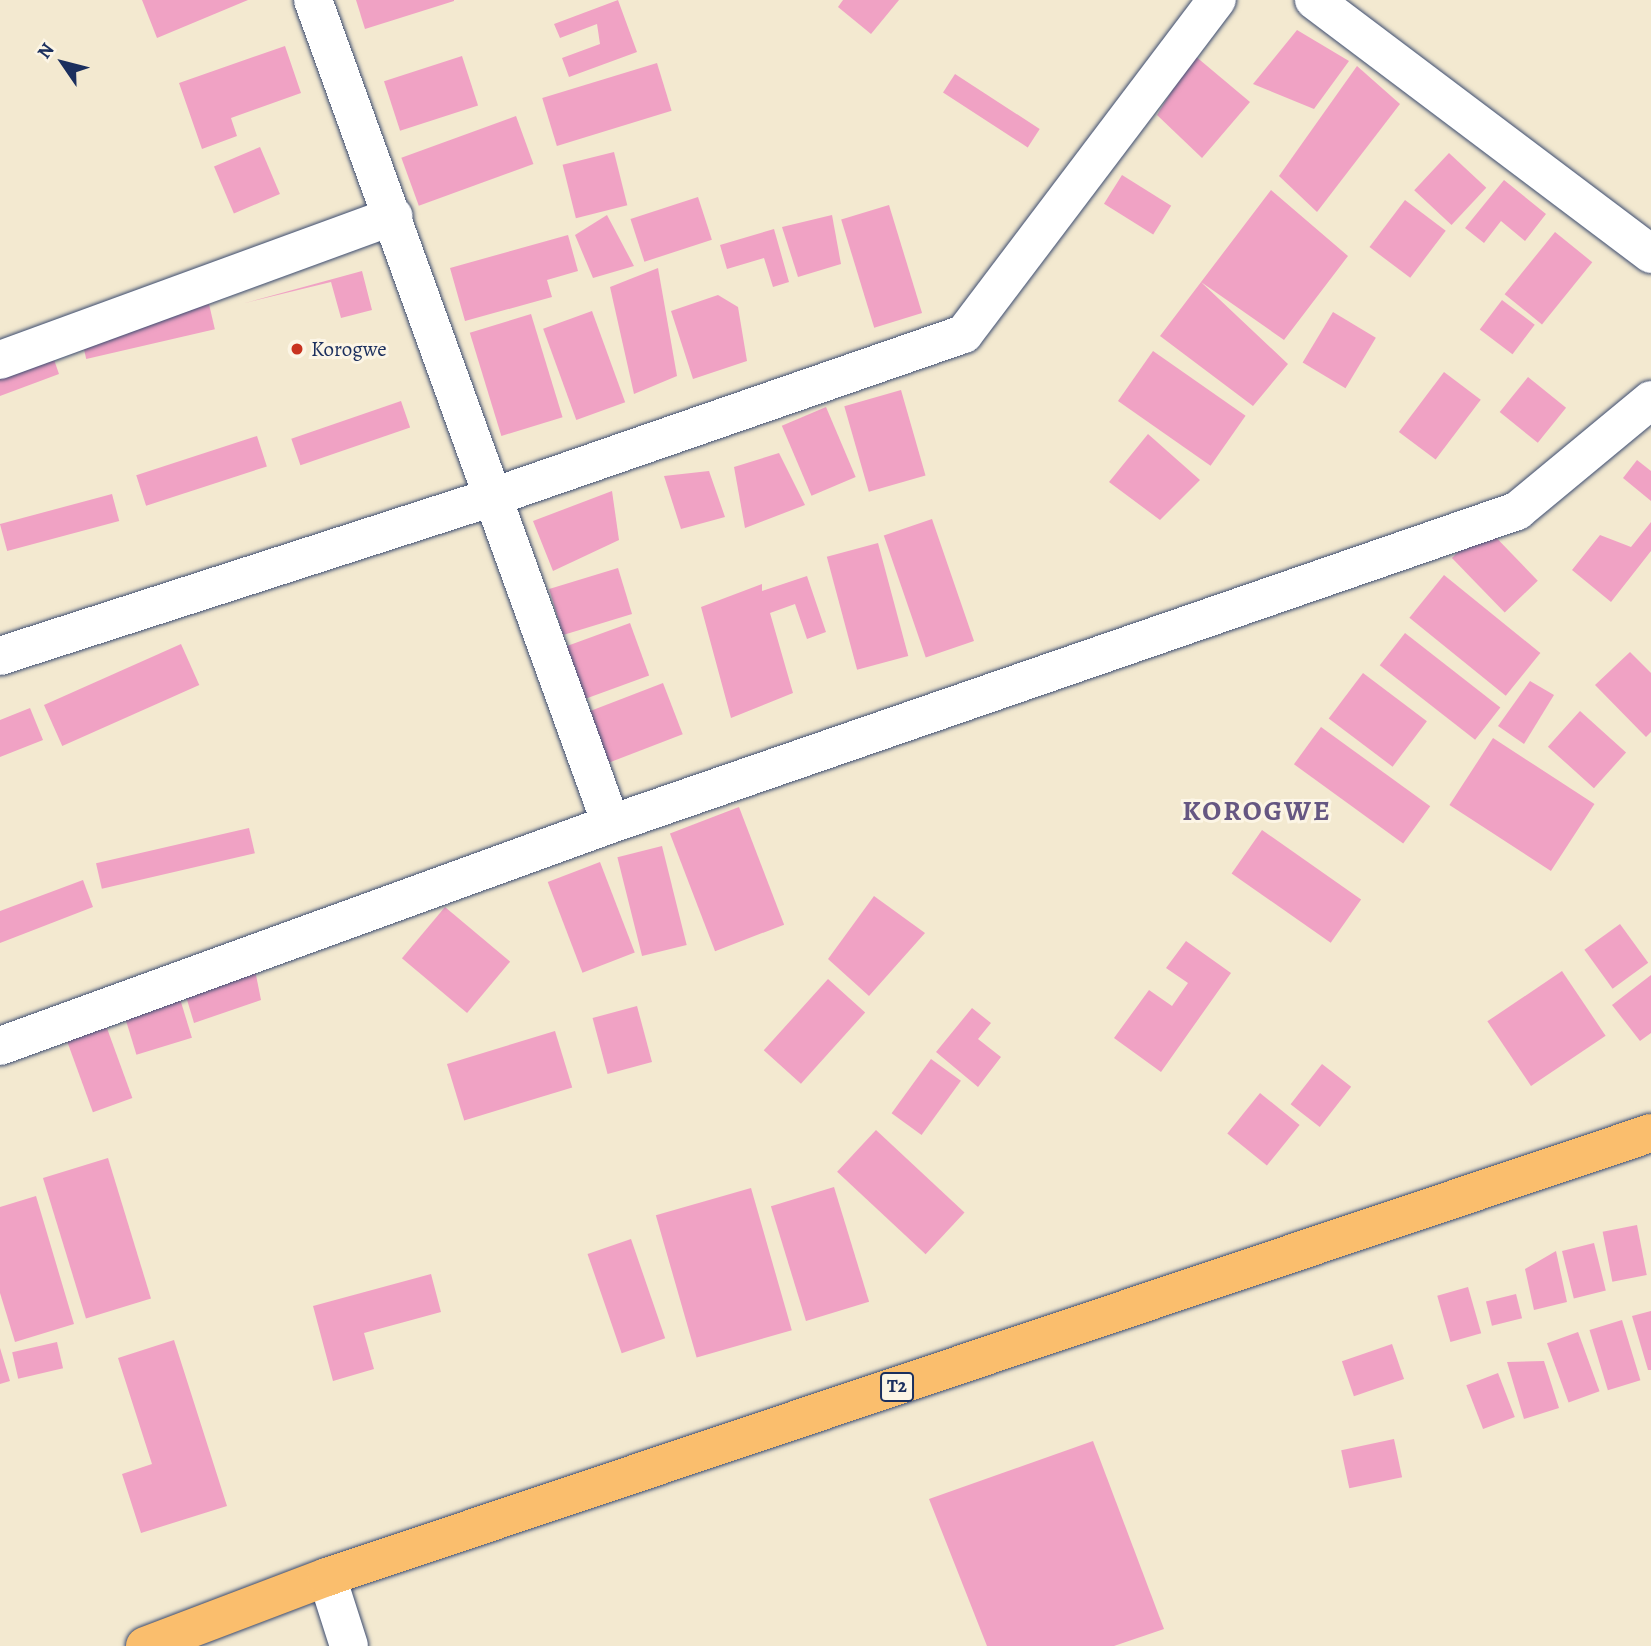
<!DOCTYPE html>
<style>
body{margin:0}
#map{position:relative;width:1651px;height:1646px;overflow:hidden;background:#f3e9d0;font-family:Alegreya,serif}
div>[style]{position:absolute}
.building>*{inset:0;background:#f0a2c4;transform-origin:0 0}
.roads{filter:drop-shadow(0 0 2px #3b4b6f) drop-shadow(0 0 2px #3b4b6f)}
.street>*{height:38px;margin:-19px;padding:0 19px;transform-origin:19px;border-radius:19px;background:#fff}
.highway>*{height:38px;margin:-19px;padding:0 19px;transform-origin:19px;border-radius:19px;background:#fabe6d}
.dots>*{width:19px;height:19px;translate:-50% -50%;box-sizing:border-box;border:4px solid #fcf5e5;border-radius:50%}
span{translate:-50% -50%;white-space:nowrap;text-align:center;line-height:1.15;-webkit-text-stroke:6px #fcf5e5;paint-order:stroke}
.shield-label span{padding:2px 5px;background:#fcf5e5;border:2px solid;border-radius:5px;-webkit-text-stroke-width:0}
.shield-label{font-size:19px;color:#1b2f5e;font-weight:700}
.poi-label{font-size:21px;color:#1b2f5e}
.left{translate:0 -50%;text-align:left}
.district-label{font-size:28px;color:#665782;font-weight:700;letter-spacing:2px}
.north{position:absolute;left:28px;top:28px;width:70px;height:70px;-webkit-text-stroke:5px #fcf5e5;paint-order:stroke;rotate:305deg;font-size:19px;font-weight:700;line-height:28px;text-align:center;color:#1b2f5e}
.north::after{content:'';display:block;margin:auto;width:24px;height:32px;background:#1b2f5e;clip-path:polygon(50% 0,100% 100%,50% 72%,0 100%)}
</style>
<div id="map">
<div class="building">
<div style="clip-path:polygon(142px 0,248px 0,157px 38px)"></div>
<div style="clip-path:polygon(356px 0,454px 0,454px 1px,365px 29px)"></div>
<div style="clip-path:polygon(618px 0,637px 52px,569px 77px,562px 58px,600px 44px,597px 24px,560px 38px,554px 24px)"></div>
<div style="clip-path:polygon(843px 0,899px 0,871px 34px,838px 7px)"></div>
<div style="clip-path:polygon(1297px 30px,1349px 61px,1314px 109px,1253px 84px)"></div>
<div style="clip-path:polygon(285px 46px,301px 93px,231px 118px,237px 136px,202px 149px,179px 83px)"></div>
<div style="clip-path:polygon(1194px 55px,1250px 102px,1202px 158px,1157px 115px)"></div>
<div style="left:462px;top:56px;width:52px;height:82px;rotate:72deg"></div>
<div style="left:657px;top:63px;width:50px;height:120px;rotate:73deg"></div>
<div style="clip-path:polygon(1357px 66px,1400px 104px,1317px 212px,1279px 176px)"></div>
<div style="left:955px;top:74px;width:101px;height:22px;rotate:33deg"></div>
<div style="left:516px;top:116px;width:51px;height:122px;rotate:70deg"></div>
<div style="left:260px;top:147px;width:51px;height:50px;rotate:67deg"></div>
<div style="left:614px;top:152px;width:55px;height:53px;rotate:76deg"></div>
<div style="left:1449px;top:153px;width:51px;height:51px;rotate:43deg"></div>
<div style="left:1122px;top:175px;width:58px;height:34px;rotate:32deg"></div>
<div style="clip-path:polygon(1504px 180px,1546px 214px,1525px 241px,1501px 221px,1484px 243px,1465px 228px)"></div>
<div style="clip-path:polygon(1271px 190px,1348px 256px,1284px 340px,1201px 282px,1288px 364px,1253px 406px,1160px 336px)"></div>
<div style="left:698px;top:197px;width:45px;height:71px;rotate:72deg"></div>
<div style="left:1405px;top:200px;width:51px;height:59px;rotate:37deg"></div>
<div style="left:889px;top:205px;width:113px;height:50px;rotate:73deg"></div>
<div style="clip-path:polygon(607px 215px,634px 266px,593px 278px,575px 235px)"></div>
<div style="clip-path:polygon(832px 215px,841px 264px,798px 277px,782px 227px)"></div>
<div style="clip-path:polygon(774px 229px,789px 282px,773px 287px,764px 258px,727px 269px,720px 245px)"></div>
<div style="left:1555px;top:232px;width:48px;height:80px;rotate:39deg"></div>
<div style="clip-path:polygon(568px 235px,578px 271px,547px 280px,552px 297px,465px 321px,450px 268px)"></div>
<div style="clip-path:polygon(658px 268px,677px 376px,634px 394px,610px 287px)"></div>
<div style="clip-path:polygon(362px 271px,372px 310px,341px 318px,331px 282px,245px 303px)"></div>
<div style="clip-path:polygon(718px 295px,738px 307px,747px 361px,693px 379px,671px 311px)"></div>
<div style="left:1502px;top:300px;width:41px;height:37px;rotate:37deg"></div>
<div style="left:209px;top:304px;width:26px;height:132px;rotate:77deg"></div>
<div style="left:592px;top:311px;width:97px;height:52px;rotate:70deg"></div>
<div style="left:1333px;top:312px;width:50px;height:59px;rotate:31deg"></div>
<div style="left:531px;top:314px;width:108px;height:64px;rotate:73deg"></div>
<div style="clip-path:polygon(49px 345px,59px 374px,0 396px,0 363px)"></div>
<div style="left:1153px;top:351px;width:113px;height:61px;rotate:35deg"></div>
<div style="left:1444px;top:372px;width:46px;height:75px;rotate:37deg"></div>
<div style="left:1528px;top:377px;width:49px;height:45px;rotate:39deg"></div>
<div style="left:901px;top:390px;width:89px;height:59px;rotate:74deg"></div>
<div style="left:401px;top:401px;width:28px;height:116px;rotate:71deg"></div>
<div style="left:826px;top:407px;width:76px;height:48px;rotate:67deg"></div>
<div style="clip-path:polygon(1148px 434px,1200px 480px,1160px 520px,1109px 482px)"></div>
<div style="left:257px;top:436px;width:32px;height:127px;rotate:72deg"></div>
<div style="clip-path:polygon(779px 453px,805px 505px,745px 528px,734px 467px)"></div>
<div style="clip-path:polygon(1637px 460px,1651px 471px,1651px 501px,1623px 478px)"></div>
<div style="clip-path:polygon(709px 471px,725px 517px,681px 529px,664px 476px)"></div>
<div style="clip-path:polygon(612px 491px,619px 540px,553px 571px,533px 521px)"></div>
<div style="left:112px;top:494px;width:28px;height:116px;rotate:75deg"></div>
<div style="left:932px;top:519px;width:129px;height:51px;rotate:71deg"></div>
<div style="clip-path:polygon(1651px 522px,1651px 551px,1611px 602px,1572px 570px,1600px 535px,1631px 547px)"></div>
<div style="left:1485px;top:526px;width:76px;height:46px;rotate:46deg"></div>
<div style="left:878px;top:543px;width:117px;height:53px;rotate:75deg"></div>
<div style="left:618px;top:568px;width:48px;height:72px;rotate:73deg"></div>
<div style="left:1444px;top:575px;width:124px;height:55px;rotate:39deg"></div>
<div style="clip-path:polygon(807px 576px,826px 632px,807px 639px,795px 604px,770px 613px,793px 693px,731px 718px,701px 607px,762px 584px,762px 591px)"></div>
<div style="left:630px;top:623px;width:56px;height:75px;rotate:70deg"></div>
<div style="left:1405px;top:633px;width:121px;height:41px;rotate:38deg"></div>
<div style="left:181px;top:644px;width:45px;height:150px;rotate:66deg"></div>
<div style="clip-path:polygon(1630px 652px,1651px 673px,1651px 732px,1646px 737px,1595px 685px)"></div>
<div style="left:1363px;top:673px;width:80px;height:57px;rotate:37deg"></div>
<div style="clip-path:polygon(1530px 681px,1554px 695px,1524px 744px,1498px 726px)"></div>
<div style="left:663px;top:683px;width:55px;height:80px;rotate:69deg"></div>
<div style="clip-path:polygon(30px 708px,43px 740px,0 757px,0 720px)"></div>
<div style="left:1580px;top:711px;width:62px;height:48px;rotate:42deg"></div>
<div style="left:1321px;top:727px;width:135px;height:46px;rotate:36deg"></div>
<div style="left:1493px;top:738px;width:121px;height:80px;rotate:33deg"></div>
<div style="left:739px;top:807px;width:126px;height:74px;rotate:69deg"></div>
<div style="left:249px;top:828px;width:26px;height:157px;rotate:77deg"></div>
<div style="left:1262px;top:830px;width:121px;height:53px;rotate:35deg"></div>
<div style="left:662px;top:846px;width:102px;height:46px;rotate:76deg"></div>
<div style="left:600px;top:862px;width:97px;height:56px;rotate:69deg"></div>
<div style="clip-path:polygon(83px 880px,93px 907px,0 943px,0 911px)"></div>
<div style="clip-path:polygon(874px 896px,925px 933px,869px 996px,828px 959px)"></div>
<div style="left:445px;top:907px;width:85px;height:67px;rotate:40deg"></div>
<div style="left:1620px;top:924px;width:48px;height:44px;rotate:54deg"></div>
<div style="clip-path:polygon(1186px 941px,1231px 973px,1161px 1072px,1114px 1038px,1149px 990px,1172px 1006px,1188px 983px,1166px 968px)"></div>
<div style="clip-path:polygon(254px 965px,261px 1000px,194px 1023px,185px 993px)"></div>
<div style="left:1562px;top:971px;width:78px;height:90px;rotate:56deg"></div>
<div style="clip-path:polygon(1651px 975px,1651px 1033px,1640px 1041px,1612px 1005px)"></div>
<div style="left:828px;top:979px;width:50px;height:96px;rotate:42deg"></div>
<div style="left:177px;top:989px;width:51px;height:58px;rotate:73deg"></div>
<div style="left:637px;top:1006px;width:58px;height:46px;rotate:75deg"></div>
<div style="clip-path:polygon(972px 1008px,991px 1023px,978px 1039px,1001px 1057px,978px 1087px,936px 1052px)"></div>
<div style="left:104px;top:1020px;width:83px;height:42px;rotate:70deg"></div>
<div style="left:555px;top:1031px;width:59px;height:113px;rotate:73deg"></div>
<div style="left:931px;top:1059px;width:37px;height:67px;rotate:36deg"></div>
<div style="left:1322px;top:1064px;width:37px;height:51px;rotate:38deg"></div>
<div style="left:1260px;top:1093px;width:51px;height:52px;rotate:39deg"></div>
<div style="left:876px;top:1130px;width:121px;height:57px;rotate:43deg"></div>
<div style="left:108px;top:1158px;width:147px;height:68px;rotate:73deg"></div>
<div style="left:834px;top:1187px;width:120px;height:66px;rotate:73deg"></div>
<div style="left:751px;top:1188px;width:148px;height:99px;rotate:74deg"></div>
<div style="clip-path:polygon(36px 1196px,74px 1324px,15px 1342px,0 1293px,0 1207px)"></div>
<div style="left:1637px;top:1225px;width:51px;height:35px;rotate:79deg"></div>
<div style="left:631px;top:1239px;width:105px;height:46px;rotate:71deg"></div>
<div style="left:1594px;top:1243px;width:49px;height:33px;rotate:76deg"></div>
<div style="clip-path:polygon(1556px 1251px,1567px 1302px,1534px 1310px,1525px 1269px)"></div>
<div style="clip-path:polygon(431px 1274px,441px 1312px,364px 1333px,374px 1369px,333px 1381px,313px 1306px)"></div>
<div style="left:1468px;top:1287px;width:48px;height:32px;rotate:74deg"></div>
<div style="left:1516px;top:1294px;width:25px;height:31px;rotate:76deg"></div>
<div style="clip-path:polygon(1651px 1311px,1651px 1370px,1648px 1370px,1632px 1316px)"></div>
<div style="left:1622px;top:1320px;width:63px;height:34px;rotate:73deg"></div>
<div style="left:1578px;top:1332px;width:63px;height:33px;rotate:70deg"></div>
<div style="clip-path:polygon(174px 1340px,227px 1506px,141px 1533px,122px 1474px,152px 1464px,118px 1358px)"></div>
<div style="left:57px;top:1342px;width:27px;height:46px;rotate:77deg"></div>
<div style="left:1392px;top:1344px;width:37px;height:53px;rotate:71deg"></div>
<div style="clip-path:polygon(0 1348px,10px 1381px,0 1384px)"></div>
<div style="clip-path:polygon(1544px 1361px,1559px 1408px,1524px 1419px,1507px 1362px)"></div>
<div style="left:1498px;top:1373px;width:47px;height:34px;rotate:69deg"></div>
<div style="left:1394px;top:1439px;width:39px;height:54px;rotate:78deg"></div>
<div style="clip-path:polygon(1093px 1441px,1164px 1629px,1114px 1646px,987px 1646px,929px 1499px)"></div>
</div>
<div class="roads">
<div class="street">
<div style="left:313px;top:0;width:876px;rotate:70.12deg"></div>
<div style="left:1314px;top:0;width:422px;rotate:37deg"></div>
<div style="left:0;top:360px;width:419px;rotate:-20.1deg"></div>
<div style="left:0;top:656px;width:518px;rotate:-17.88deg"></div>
<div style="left:493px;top:497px;width:498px;rotate:-19.1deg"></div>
<div style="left:964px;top:334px;width:419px;rotate:-52.9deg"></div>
<div style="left:0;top:1046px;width:650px;rotate:-19.97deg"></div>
<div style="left:611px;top:824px;width:959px;rotate:-19.06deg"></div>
<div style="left:1517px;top:511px;width:174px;rotate:-39.6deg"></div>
<div style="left:327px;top:1577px;width:72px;rotate:72.3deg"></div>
</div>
<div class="highway">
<div style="left:145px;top:1646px;width:195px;rotate:-20.8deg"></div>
<div style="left:327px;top:1577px;width:1396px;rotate:-18.54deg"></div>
</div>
</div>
<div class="dots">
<div style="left:297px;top:349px;background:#c8321e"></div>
</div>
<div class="shield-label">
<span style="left:897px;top:1387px">T2</span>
</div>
<div class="poi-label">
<span class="left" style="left:311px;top:349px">Korogwe</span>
</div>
<div class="district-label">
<span style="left:1257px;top:811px">KOROGWE</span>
</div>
<div class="north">N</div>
</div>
